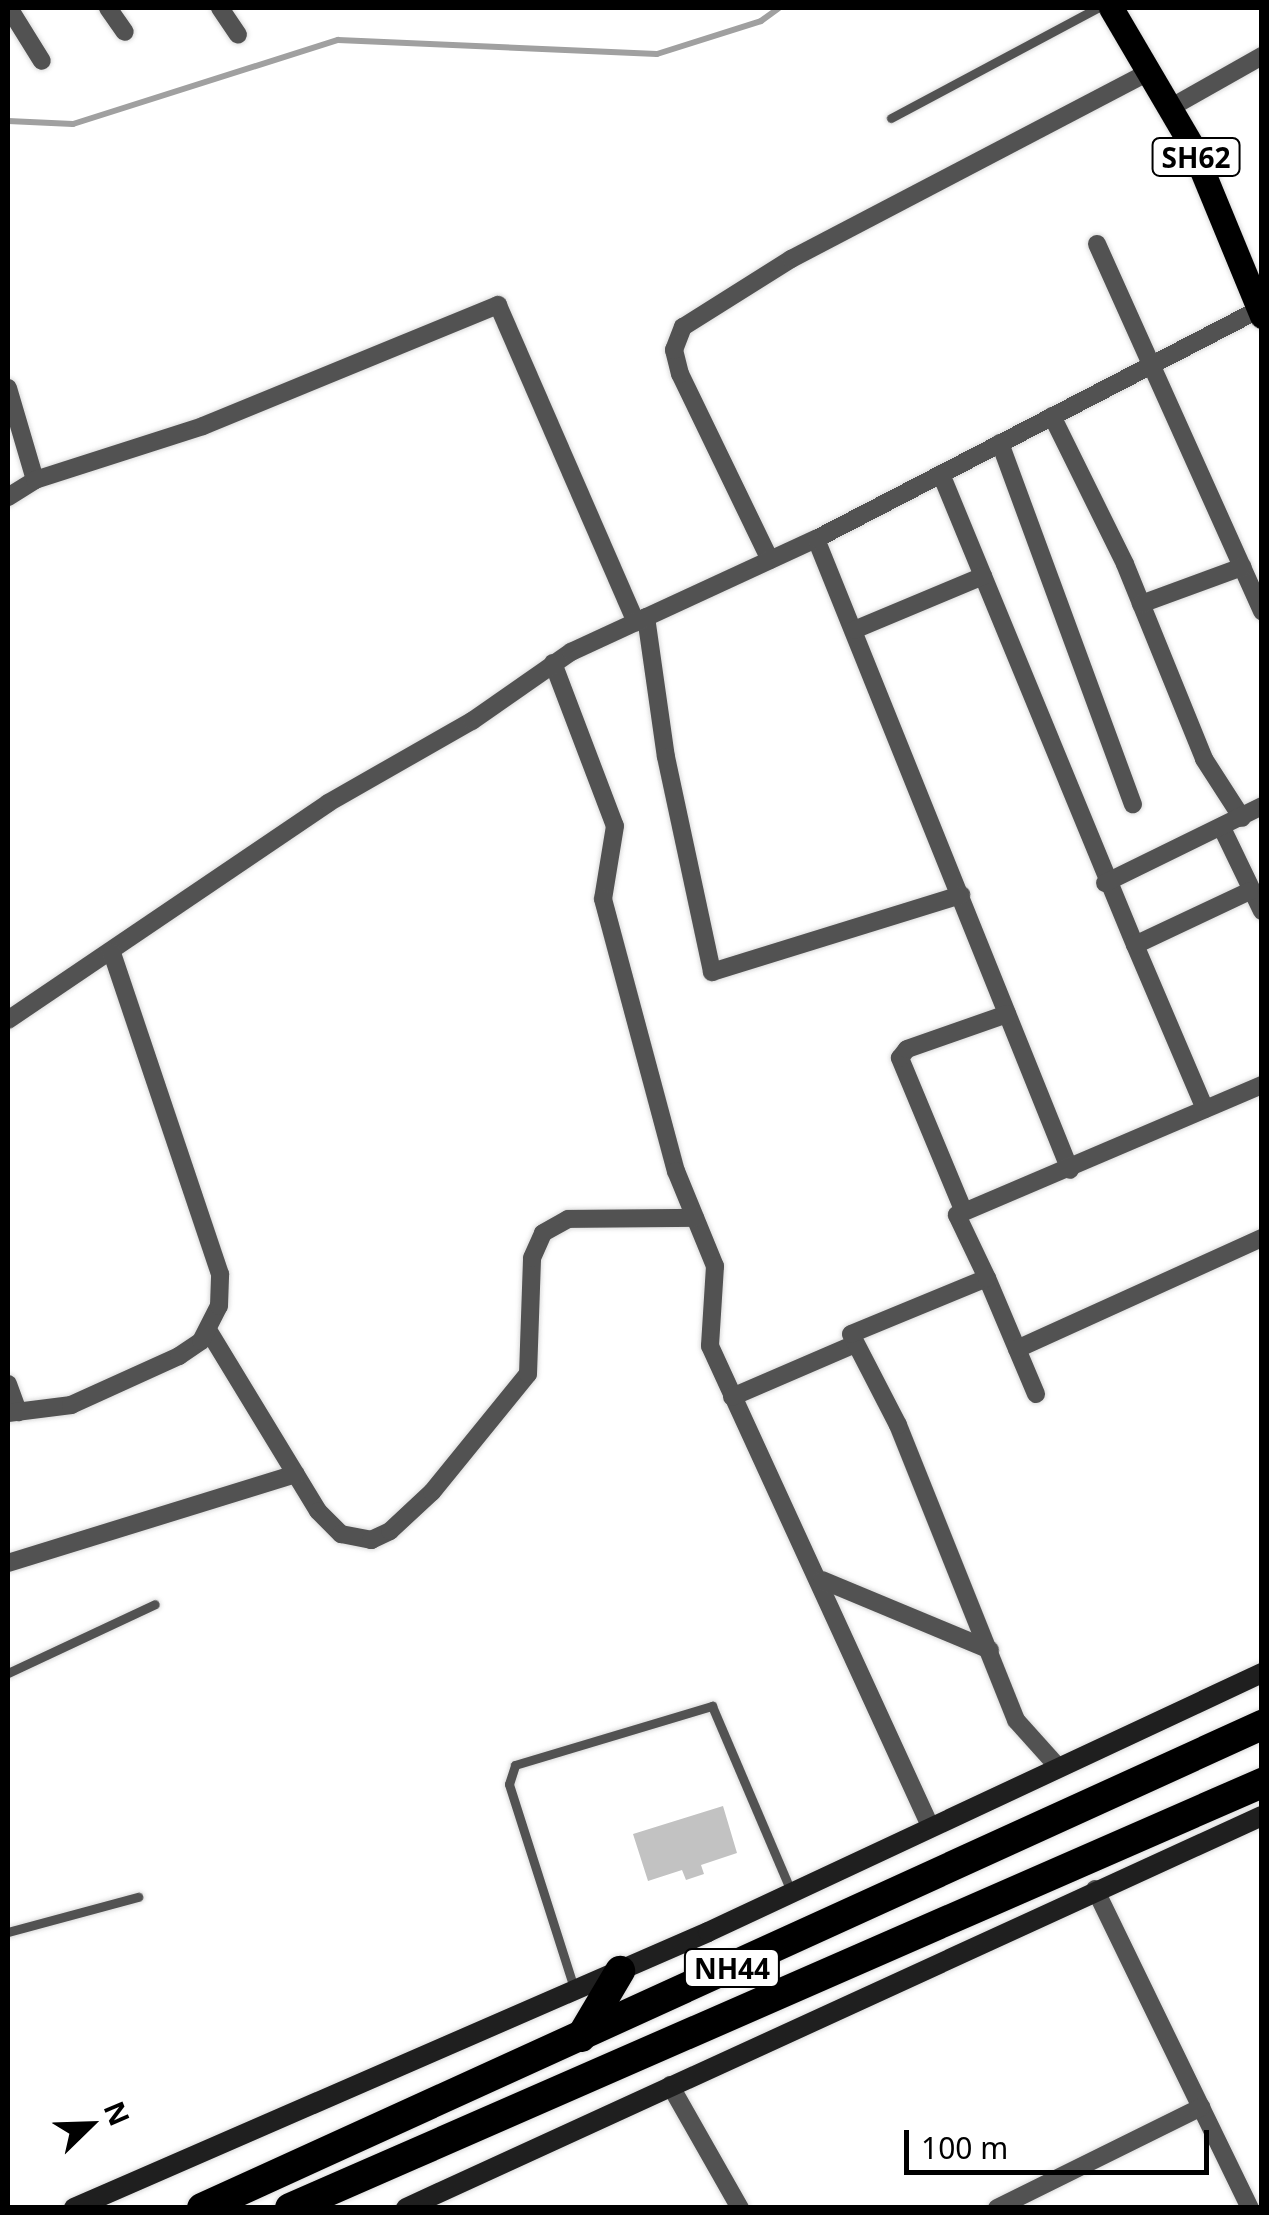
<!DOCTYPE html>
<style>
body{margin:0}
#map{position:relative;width:1269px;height:2215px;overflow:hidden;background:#fff;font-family:"Noto Sans",sans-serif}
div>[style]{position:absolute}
.stream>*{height:6px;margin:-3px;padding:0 3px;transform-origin:3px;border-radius:3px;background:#a0a0a0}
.building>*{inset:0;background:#c2c2c2}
.roads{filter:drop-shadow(0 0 2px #dbdbdb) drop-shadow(0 0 2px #dbdbdb)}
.lane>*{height:9px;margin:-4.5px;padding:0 4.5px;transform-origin:4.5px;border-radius:4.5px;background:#525252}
.street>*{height:18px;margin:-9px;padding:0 9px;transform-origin:9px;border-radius:9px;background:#525252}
.secondary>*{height:20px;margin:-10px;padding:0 10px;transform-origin:10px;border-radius:10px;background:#1f1f1f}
.primary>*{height:25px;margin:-12.5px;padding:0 12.5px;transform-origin:12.5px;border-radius:12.5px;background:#000}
.highway>*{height:30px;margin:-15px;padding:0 15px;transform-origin:15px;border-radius:15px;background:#000}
span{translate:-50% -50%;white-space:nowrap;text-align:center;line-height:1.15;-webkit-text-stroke:8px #fff;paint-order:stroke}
.shield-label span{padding:2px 8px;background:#fff;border:2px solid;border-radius:8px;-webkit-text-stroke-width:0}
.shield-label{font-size:28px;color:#000;font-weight:700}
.frame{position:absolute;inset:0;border:10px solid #000;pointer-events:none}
.north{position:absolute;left:40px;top:2075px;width:100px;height:100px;-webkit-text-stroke:8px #fff;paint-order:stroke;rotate:67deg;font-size:28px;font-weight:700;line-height:40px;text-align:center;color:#000}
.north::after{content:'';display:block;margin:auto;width:35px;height:45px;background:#000;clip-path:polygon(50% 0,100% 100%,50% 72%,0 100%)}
.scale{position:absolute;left:904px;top:2130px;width:305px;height:45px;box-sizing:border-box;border:5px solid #000;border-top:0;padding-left:12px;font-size:30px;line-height:35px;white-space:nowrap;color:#000;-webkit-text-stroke:8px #fff;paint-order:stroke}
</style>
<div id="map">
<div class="stream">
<div style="left:8px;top:121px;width:65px;rotate:2.6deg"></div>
<div style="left:73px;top:124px;width:278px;rotate:-17.6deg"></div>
<div style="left:338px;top:40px;width:319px;rotate:2.5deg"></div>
<div style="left:657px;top:54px;width:109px;rotate:-17.6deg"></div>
<div style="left:761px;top:21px;width:22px;rotate:-36deg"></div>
</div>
<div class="building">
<div style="clip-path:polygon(723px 1806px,737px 1853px,701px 1865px,704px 1874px,686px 1880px,682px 1870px,648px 1881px,633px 1834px)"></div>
</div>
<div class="roads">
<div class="lane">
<div style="left:891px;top:118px;width:234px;rotate:-28.1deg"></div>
<div style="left:8px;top:1673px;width:162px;rotate:-25.1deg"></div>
<div style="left:8px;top:1932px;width:135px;rotate:-15.1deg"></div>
<div style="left:574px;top:1988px;width:214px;rotate:-107.7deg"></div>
<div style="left:509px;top:1784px;width:20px;rotate:-72deg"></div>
<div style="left:515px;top:1765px;width:206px;rotate:-16.7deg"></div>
<div style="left:712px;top:1706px;width:201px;rotate:66.9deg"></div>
</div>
<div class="street">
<div style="left:9px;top:8px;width:62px;rotate:58.1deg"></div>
<div style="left:108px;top:8px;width:29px;rotate:55deg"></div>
<div style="left:220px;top:8px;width:32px;rotate:56deg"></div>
<div style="left:1170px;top:108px;width:106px;rotate:-29.5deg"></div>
<div style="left:1097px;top:244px;width:403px;rotate:65.8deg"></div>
<div style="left:8px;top:388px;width:96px;rotate:73.6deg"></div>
<div style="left:1052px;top:416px;width:165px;rotate:63.7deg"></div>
<div style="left:1125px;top:564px;width:210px;rotate:67.9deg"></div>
<div style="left:1204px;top:759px;width:70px;rotate:57.2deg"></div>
<div style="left:1000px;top:443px;width:385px;rotate:69.8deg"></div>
<div style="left:941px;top:474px;width:509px;rotate:67.61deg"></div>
<div style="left:8px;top:497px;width:32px;rotate:-32deg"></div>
<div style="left:35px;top:480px;width:176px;rotate:-17.8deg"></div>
<div style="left:203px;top:426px;width:319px;rotate:-22.3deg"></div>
<div style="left:498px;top:305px;width:346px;rotate:66.5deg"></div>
<div style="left:816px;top:539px;width:680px;rotate:68.07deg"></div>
<div style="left:770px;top:560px;width:207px;rotate:-115.8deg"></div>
<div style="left:680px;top:374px;width:25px;rotate:-104deg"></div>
<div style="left:674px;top:350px;width:25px;rotate:-69deg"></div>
<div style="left:683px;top:327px;width:128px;rotate:-32.2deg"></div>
<div style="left:791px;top:259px;width:403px;rotate:-27.6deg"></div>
<div style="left:1141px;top:604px;width:108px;rotate:-20.1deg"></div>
<div style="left:646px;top:617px;width:141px;rotate:81.9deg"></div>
<div style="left:666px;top:757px;width:220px;rotate:77.9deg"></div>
<div style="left:712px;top:972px;width:261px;rotate:-17.2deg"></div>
<div style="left:854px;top:630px;width:140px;rotate:-22.7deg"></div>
<div style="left:553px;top:663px;width:174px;rotate:69.2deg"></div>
<div style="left:615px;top:826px;width:74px;rotate:99.3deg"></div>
<div style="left:603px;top:899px;width:282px;rotate:75deg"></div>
<div style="left:676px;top:1171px;width:103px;rotate:67.7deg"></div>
<div style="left:715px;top:1266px;width:80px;rotate:93.6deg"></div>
<div style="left:710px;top:1346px;width:530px;rotate:65.37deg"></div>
<div style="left:1222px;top:828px;width:92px;rotate:64.3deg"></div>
<div style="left:1105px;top:883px;width:175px;rotate:-26.1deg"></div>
<div style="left:8px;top:1020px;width:387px;rotate:-34.1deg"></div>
<div style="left:328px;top:803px;width:166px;rotate:-29.7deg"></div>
<div style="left:472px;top:721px;width:121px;rotate:-34.9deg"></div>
<div style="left:571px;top:652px;width:270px;rotate:-24.8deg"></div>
<div style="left:816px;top:539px;width:498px;rotate:-27.4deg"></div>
<div style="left:1205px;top:1109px;width:178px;rotate:-113.1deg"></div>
<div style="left:1135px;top:945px;width:127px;rotate:-25.2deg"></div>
<div style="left:964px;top:1212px;width:167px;rotate:-112.6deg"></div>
<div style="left:900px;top:1058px;width:11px;rotate:-52deg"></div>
<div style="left:907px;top:1049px;width:106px;rotate:-19.3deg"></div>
<div style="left:987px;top:1278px;width:126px;rotate:67.1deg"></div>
<div style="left:208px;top:1330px;width:212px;rotate:58.7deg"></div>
<div style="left:318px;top:1511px;width:33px;rotate:45deg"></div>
<div style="left:341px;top:1534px;width:31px;rotate:11deg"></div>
<div style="left:371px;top:1540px;width:21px;rotate:-25deg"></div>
<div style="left:390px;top:1531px;width:57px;rotate:-42.9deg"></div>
<div style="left:432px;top:1492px;width:152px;rotate:-50.9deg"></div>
<div style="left:528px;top:1374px;width:116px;rotate:-88deg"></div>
<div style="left:532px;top:1258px;width:27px;rotate:-66deg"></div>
<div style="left:543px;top:1233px;width:29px;rotate:-29deg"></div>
<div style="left:568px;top:1219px;width:127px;rotate:-0.5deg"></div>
<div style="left:1017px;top:1349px;width:269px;rotate:-24.4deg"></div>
<div style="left:8px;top:1384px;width:30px;rotate:70deg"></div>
<div style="left:732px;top:1397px;width:134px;rotate:-23.3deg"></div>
<div style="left:8px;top:1413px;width:64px;rotate:-7.2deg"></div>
<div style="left:71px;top:1405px;width:119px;rotate:-24.4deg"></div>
<div style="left:179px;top:1356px;width:27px;rotate:-34deg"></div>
<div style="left:201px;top:1341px;width:39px;rotate:-63deg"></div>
<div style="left:219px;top:1306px;width:32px;rotate:-88deg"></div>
<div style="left:220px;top:1274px;width:339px;rotate:-108.6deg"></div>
<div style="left:8px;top:1563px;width:301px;rotate:-17.2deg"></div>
<div style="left:822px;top:1580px;width:182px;rotate:22.6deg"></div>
<div style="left:1059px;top:1768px;width:64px;rotate:-131.9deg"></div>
<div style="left:1016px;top:1720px;width:318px;rotate:-111.8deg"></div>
<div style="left:898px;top:1425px;width:102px;rotate:-117.3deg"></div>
<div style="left:851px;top:1334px;width:147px;rotate:-22.4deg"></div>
<div style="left:987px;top:1278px;width:70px;rotate:-115.5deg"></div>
<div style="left:957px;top:1215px;width:332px;rotate:-23.1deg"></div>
<div style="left:1095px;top:1889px;width:355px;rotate:64.1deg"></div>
<div style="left:670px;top:2085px;width:142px;rotate:60.4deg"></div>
<div style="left:997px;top:2208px;width:228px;rotate:-26.3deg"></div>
</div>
<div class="secondary">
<div style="left:74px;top:2208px;width:691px;rotate:-23.52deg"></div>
<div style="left:708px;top:1932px;width:612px;rotate:-25.06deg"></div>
<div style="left:406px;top:2208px;width:941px;rotate:-24.61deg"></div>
</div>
<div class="primary">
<div style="left:1111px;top:8px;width:160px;rotate:59.6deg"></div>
<div style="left:1192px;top:146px;width:184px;rotate:67.6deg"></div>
</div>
<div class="highway">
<div style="left:581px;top:2037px;width:77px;rotate:-59.4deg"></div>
<div style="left:202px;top:2208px;width:1165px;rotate:-24.5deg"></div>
<div style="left:290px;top:2208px;width:1061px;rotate:-23.62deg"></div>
</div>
</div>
<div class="shield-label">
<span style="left:1196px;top:157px">SH62</span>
<span style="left:732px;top:1968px">NH44</span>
</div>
<div class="frame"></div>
<div class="north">N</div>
<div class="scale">100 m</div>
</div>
